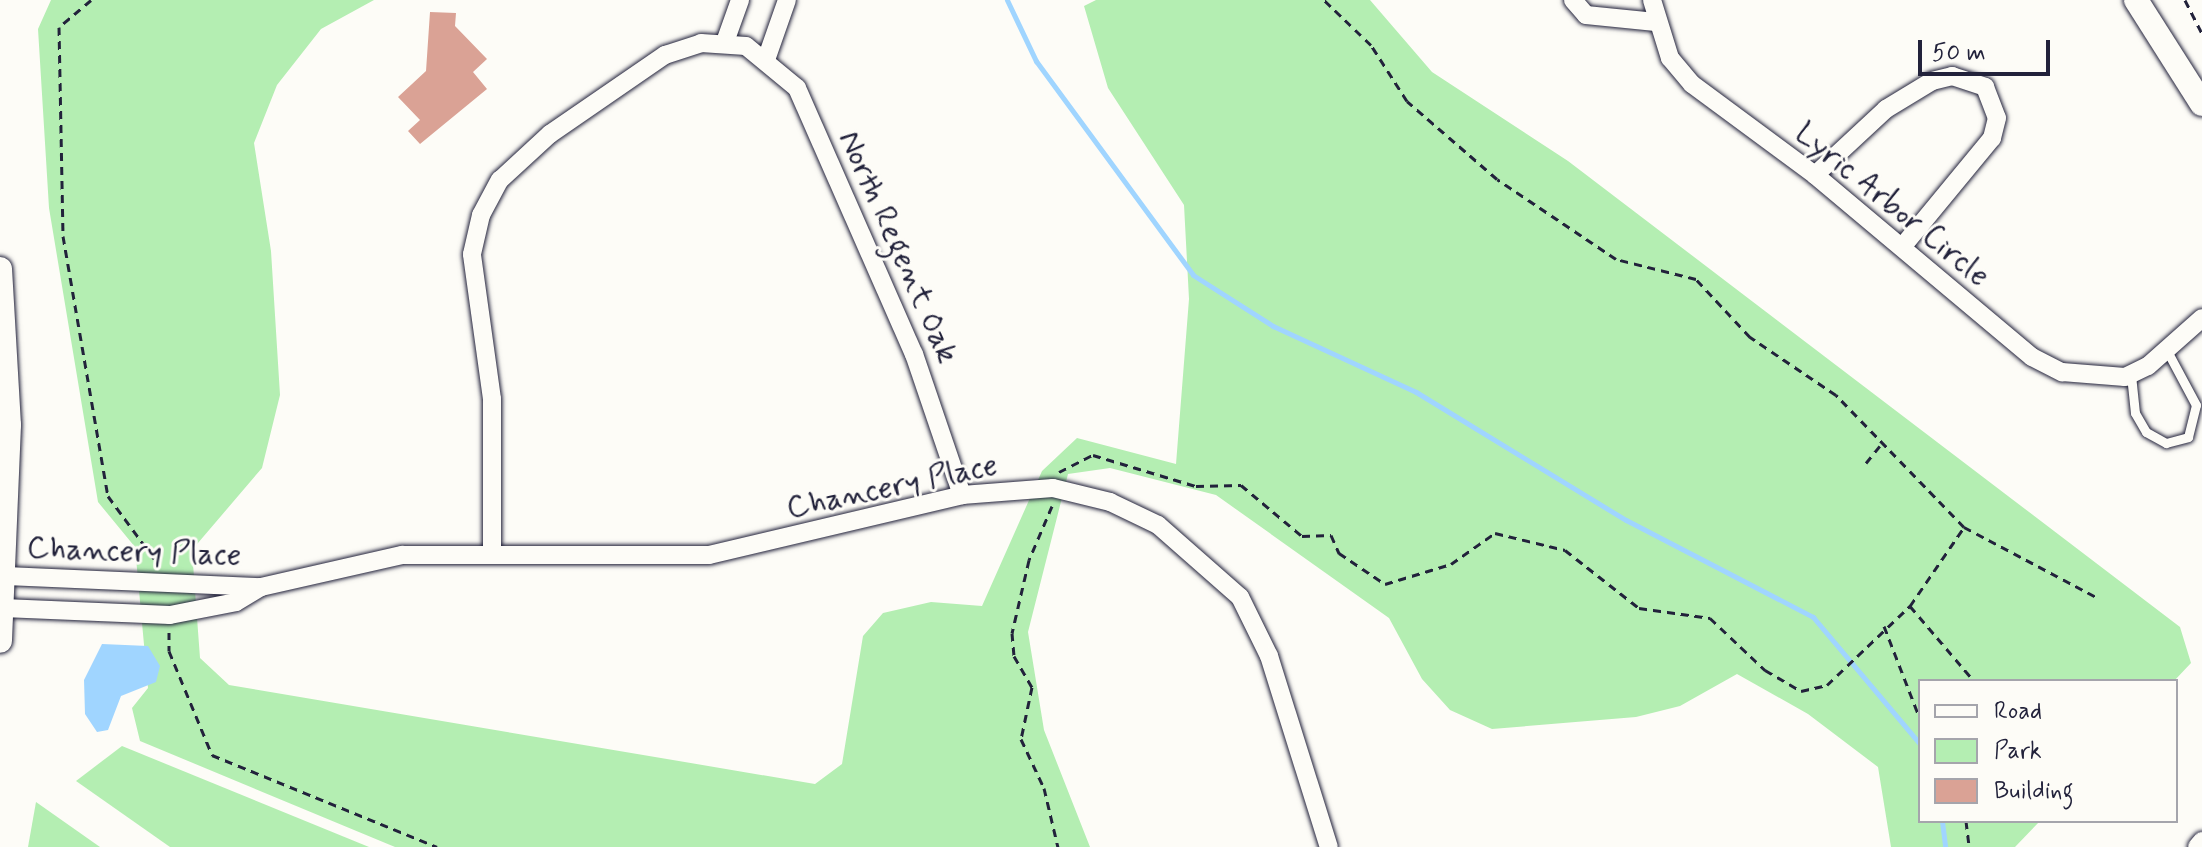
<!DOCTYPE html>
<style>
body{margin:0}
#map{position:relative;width:2202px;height:847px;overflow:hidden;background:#fdfcf7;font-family:Mynerve,sans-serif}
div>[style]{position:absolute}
.green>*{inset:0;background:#b4eeb2}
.water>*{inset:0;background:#a0d5ff}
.stream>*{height:5px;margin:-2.5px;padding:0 2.5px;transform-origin:2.5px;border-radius:2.5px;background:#a0d5ff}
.building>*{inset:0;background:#daa295}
.path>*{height:3px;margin-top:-1.5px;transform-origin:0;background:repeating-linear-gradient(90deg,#22223b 0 8px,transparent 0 14px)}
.roads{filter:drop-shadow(0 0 2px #22223b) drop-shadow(0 0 2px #22223b)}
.lane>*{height:9px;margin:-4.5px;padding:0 4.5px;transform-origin:4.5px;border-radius:4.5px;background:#fdfcf7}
.street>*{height:18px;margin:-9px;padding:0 9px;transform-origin:9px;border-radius:9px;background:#fdfcf7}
.secondary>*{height:24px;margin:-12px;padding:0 12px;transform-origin:12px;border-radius:12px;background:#fdfcf7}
span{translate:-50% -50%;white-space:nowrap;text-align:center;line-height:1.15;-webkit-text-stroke:6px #fdfcf7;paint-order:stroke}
.street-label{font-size:32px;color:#22223b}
.legend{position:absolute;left:1918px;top:679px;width:260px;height:144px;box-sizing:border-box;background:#fdfcf7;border:2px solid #a5a5ac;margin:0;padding:10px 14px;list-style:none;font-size:24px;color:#22223b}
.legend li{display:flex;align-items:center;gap:16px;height:40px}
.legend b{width:40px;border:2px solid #a5a5ac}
.scale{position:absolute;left:1918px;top:40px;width:132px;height:36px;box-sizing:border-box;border:4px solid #22223b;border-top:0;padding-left:10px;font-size:24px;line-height:28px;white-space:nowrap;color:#22223b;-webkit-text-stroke:6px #fdfcf7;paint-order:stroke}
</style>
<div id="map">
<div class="green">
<div style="clip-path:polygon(51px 0,374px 0,321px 29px,277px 85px,254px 143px,271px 251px,280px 395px,262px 468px,192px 550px,200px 658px,229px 685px,815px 784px,842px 764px,863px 636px,883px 613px,931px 602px,982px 606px,1042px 471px,1077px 438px,1176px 464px,1189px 299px,1184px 205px,1108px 88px,1084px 6px,1096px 0,1370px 0,1432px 72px,1568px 161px,2180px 627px,2191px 663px,2174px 681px,1920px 681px,1920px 821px,2040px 821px,2015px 847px,1891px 847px,1878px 767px,1808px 714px,1737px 674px,1680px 706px,1636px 717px,1492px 729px,1450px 710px,1422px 679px,1389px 618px,1216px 495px,1110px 468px,1068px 474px,1028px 632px,1044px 730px,1090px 847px,395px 847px,140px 741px,132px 708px,148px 688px,135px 547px,98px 502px,49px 208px,38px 29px)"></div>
<div style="clip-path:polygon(122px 746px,369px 847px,170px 847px,76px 781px)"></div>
<div style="clip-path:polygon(36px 802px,100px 847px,28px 847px)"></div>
</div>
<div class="water">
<div style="clip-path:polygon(102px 644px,148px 646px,160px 666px,156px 682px,121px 696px,108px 730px,97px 732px,85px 714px,84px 680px)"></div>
</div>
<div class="stream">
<div style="left:1007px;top:0;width:68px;rotate:64.6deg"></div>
<div style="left:1036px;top:61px;width:265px;rotate:53.7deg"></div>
<div style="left:1193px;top:275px;width:95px;rotate:32.5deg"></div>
<div style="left:1273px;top:326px;width:157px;rotate:24.8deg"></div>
<div style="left:1416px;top:392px;width:246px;rotate:31.4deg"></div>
<div style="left:1626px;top:520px;width:211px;rotate:27.4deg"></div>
<div style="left:1813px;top:617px;width:166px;rotate:49.9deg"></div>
<div style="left:1942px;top:821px;width:26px;rotate:83deg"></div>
</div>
<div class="building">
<div style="clip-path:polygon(430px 12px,456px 13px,455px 26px,487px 59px,473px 72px,487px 89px,420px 144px,408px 131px,420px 120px,398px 97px,426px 71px)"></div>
</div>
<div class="path">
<div style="left:91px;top:0;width:42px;rotate:139.8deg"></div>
<div style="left:59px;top:27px;width:209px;rotate:88.9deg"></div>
<div style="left:63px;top:236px;width:264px;rotate:80.2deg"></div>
<div style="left:108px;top:496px;width:84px;rotate:53.7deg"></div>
<div style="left:2185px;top:0;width:37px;rotate:63deg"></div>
<div style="left:1866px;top:463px;width:22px;rotate:-51deg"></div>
<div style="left:1059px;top:472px;width:38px;rotate:-27deg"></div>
<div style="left:1093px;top:455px;width:108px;rotate:16.8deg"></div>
<div style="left:1196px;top:486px;width:45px;rotate:-1.3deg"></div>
<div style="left:1241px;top:485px;width:80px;rotate:39.9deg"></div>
<div style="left:1302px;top:536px;width:29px;rotate:-2deg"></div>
<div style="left:1331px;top:535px;width:20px;rotate:66deg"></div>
<div style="left:1339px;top:553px;width:55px;rotate:34deg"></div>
<div style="left:1385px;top:584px;width:69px;rotate:-16.9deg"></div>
<div style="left:1451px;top:564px;width:54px;rotate:-35.2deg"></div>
<div style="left:1495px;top:533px;width:72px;rotate:13.7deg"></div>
<div style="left:1565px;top:550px;width:94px;rotate:38.1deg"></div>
<div style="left:1639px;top:608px;width:72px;rotate:8deg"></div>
<div style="left:1710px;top:618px;width:76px;rotate:43.4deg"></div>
<div style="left:1765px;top:670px;width:42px;rotate:30.3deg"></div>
<div style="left:1801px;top:691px;width:27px;rotate:-13deg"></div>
<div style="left:1827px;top:685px;width:115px;rotate:-43.6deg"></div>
<div style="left:1910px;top:606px;width:96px;rotate:-55.6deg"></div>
<div style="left:1964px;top:527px;width:184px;rotate:-134.1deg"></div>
<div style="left:1836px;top:395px;width:104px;rotate:-146deg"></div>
<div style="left:1750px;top:337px;width:79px;rotate:-133deg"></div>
<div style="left:1696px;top:279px;width:82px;rotate:-166deg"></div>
<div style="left:1616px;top:259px;width:143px;rotate:-146.1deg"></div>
<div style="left:1497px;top:179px;width:119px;rotate:-139.1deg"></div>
<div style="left:1407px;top:101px;width:67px;rotate:-122.7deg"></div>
<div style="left:1371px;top:45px;width:65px;rotate:-136.2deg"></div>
<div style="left:1052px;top:506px;width:59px;rotate:113.1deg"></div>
<div style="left:1029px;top:560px;width:75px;rotate:103.1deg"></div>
<div style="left:1012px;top:633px;width:23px;rotate:85deg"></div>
<div style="left:1014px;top:656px;width:36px;rotate:60deg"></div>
<div style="left:1032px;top:687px;width:53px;rotate:101.9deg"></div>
<div style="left:1021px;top:739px;width:54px;rotate:64.9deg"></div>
<div style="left:1044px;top:788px;width:61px;rotate:76.7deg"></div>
<div style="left:1964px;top:527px;width:149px;rotate:27.9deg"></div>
<div style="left:1910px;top:606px;width:99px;rotate:49.5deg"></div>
<div style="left:1884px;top:626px;width:100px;rotate:68.8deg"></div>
<div style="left:169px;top:632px;width:19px;rotate:90deg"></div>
<div style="left:169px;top:651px;width:113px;rotate:67.5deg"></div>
<div style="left:212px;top:755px;width:243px;rotate:22.2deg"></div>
<div style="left:1966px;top:821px;width:26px;rotate:83deg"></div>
</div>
<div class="roads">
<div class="lane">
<div style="left:2131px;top:375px;width:38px;rotate:84deg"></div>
<div style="left:2135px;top:413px;width:22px;rotate:60deg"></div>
<div style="left:2146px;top:432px;width:23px;rotate:29deg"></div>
<div style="left:2166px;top:443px;width:23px;rotate:-15deg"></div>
<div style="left:2188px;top:437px;width:33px;rotate:-76deg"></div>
<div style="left:2196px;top:405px;width:61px;rotate:-118.2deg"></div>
</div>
<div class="street">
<div style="left:1573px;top:0;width:20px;rotate:49deg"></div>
<div style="left:1586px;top:15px;width:70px;rotate:5.7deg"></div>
<div style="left:1652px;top:0;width:61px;rotate:72.8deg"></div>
<div style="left:1670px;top:58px;width:34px;rotate:50deg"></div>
<div style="left:1692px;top:84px;width:153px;rotate:36.5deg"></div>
<div style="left:1815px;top:175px;width:283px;rotate:40deg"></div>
<div style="left:2032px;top:357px;width:34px;rotate:27deg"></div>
<div style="left:2062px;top:372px;width:63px;rotate:4.5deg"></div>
<div style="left:2125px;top:377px;width:25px;rotate:-26deg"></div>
<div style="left:2148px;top:366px;width:72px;rotate:-41.6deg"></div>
<div style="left:725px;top:42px;width:45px;rotate:-70.3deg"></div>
<div style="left:767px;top:57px;width:60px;rotate:-70.7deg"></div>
<div style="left:1815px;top:175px;width:97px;rotate:-42.9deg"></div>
<div style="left:1886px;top:109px;width:54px;rotate:-31.3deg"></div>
<div style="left:1932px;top:81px;width:21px;rotate:-14deg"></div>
<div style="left:1952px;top:76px;width:35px;rotate:18deg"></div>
<div style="left:1985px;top:87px;width:33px;rotate:69deg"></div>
<div style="left:1997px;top:118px;width:21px;rotate:104deg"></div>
<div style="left:1992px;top:138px;width:141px;rotate:129.5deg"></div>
<div style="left:492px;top:554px;width:155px;rotate:-90deg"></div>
<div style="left:492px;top:399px;width:146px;rotate:-97.9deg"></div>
<div style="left:472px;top:254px;width:40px;rotate:-77deg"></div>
<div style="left:481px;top:215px;width:40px;rotate:-62deg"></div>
<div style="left:500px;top:180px;width:68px;rotate:-42.6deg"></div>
<div style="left:550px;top:134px;width:140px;rotate:-34.5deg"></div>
<div style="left:665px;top:55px;width:38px;rotate:-18deg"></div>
<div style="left:701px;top:43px;width:45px;rotate:3.8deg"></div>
<div style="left:746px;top:46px;width:66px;rotate:39.5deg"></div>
<div style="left:797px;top:88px;width:291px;rotate:66.3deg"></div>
<div style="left:914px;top:354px;width:149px;rotate:71.2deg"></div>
<div style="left:6px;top:576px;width:255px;rotate:2.5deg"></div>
<div style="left:261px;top:587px;width:145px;rotate:-12.8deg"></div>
<div style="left:402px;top:555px;width:307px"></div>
<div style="left:709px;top:555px;width:260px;rotate:-13.3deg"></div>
<div style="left:962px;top:495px;width:91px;rotate:-4.4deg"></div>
<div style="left:1053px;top:488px;width:59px;rotate:13.8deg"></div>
<div style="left:1110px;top:502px;width:53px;rotate:25.6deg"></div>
<div style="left:1158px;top:525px;width:109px;rotate:41.3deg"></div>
<div style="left:1240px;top:597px;width:66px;rotate:63.8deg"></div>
<div style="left:1269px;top:656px;width:200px;rotate:72.6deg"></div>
<div style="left:3px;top:608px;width:167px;rotate:2.4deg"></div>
<div style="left:170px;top:615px;width:67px;rotate:-11.1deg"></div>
<div style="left:236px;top:602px;width:29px;rotate:-31deg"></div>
<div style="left:2197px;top:847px;width:8px;rotate:-50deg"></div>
</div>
<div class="secondary">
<div style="left:2136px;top:0;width:123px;rotate:57.6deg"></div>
<div style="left:0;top:269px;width:156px;rotate:86.7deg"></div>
<div style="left:9px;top:425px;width:216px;rotate:92.4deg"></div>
</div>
</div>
<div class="street-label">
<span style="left:1892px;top:205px;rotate:39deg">Lyric Arbor Circle</span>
<span style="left:898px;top:247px;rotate:66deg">North Regent Oak</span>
<span style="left:892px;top:487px;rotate:-12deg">Chancery Place</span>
<span style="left:134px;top:552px;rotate:2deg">Chancery Place</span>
</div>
<ul class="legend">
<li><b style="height:10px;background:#fdfcf7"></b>Road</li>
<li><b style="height:22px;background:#b4eeb2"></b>Park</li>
<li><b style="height:22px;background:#daa295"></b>Building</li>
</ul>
<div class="scale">50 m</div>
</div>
